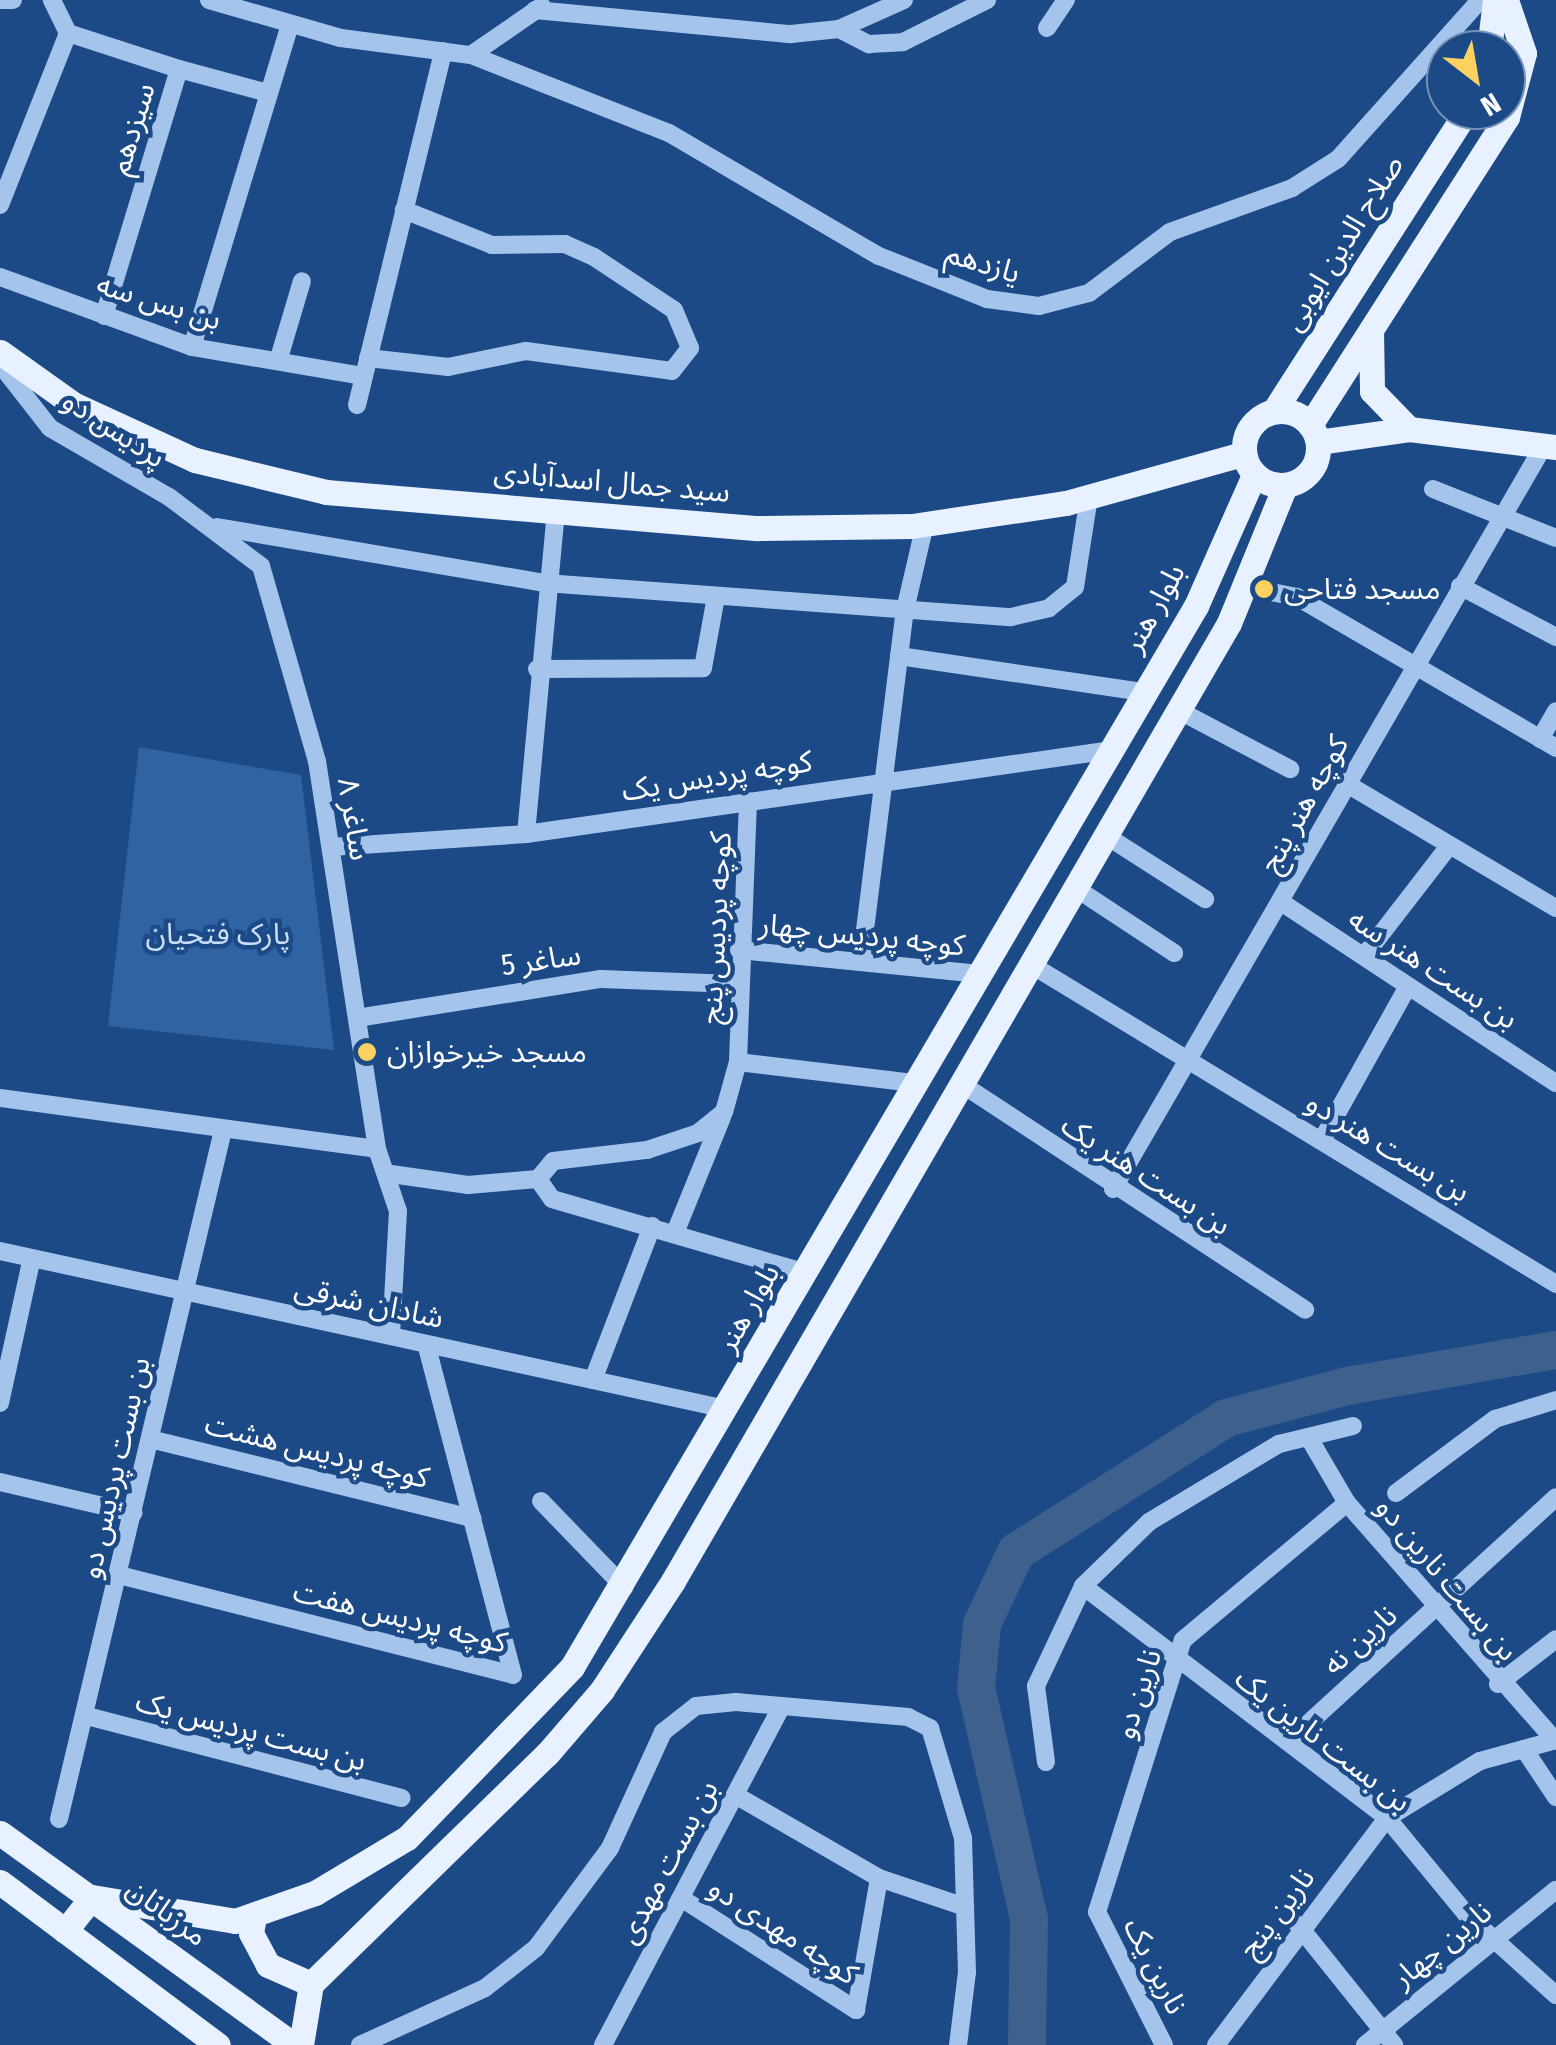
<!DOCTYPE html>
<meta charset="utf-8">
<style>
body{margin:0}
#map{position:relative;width:1556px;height:2045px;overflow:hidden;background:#1c4a87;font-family:"Fira Sans Condensed","Noto Sans Arabic",sans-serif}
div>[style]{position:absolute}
.green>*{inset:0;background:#2f63a4}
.river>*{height:38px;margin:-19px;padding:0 19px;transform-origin:19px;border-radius:19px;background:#3e608d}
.minor>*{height:18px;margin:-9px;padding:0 9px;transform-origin:9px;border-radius:9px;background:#a4c4ec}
.major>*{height:25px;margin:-12.5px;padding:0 12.5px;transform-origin:12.5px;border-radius:12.5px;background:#e8f1ff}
.major>.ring{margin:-12.5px;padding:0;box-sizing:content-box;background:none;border:25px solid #e8f1ff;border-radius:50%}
.dots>*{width:28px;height:28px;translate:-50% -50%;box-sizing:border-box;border:5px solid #1c4a87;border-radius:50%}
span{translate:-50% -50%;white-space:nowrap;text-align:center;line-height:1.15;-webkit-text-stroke:9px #1c4a87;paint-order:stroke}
.street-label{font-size:30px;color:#fff}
.poi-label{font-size:30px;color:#fff}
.left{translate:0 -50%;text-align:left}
.park-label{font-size:30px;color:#c9def8}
.north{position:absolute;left:1426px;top:30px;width:100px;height:100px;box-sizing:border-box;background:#1c4a87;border:2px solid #7792b7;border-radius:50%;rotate:149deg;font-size:28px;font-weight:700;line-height:40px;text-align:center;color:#fff}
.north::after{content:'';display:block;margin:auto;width:35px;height:45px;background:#fcd061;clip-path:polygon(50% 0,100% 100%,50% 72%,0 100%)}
</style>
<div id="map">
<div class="green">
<div style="clip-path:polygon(139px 747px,301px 775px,334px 1050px,108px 1026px)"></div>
</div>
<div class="river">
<div style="left:1027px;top:2045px;width:126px;rotate:-89.1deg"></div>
<div style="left:1029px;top:1919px;width:237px;rotate:-102.9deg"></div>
<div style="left:976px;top:1688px;width:64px;rotate:-84.6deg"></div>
<div style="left:982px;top:1624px;width:80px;rotate:-64.7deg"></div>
<div style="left:1016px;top:1552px;width:249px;rotate:-32.5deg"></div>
<div style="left:1226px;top:1418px;width:125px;rotate:-14.8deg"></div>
<div style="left:1347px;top:1386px;width:212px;rotate:-9.8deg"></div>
</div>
<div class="minor">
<div style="left:0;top:0;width:13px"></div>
<div style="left:209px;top:0;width:137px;rotate:16.1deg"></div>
<div style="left:341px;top:38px;width:131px;rotate:7.5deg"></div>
<div style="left:471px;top:55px;width:86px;rotate:-34.6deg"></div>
<div style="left:535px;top:10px;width:257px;rotate:5.4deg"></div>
<div style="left:791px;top:34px;width:48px;rotate:-5.9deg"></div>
<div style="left:839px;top:29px;width:71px;rotate:-24deg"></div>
<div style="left:1047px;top:28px;width:34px;rotate:-56deg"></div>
<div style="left:839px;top:29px;width:34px;rotate:27deg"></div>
<div style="left:869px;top:44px;width:34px;rotate:-3deg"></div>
<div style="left:903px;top:42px;width:94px;rotate:-26.6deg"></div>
<div style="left:68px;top:33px;width:117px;rotate:18deg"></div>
<div style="left:179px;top:69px;width:258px;rotate:106.9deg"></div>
<div style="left:471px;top:55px;width:213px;rotate:21.5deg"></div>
<div style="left:669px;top:133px;width:243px;rotate:30.4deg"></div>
<div style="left:879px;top:256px;width:116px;rotate:21.7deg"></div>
<div style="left:987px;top:299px;width:52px;rotate:7.7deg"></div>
<div style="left:1039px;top:306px;width:52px;rotate:-14.6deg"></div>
<div style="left:1089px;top:293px;width:101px;rotate:-37deg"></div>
<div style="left:1170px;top:232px;width:130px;rotate:-19.8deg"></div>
<div style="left:1292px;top:188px;width:54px;rotate:-32.2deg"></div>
<div style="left:1338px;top:159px;width:213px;rotate:-48.2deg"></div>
<div style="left:179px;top:69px;width:92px;rotate:15.1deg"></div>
<div style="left:0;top:205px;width:185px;rotate:-68.4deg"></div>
<div style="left:68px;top:33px;width:37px;rotate:-116deg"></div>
<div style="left:0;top:277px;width:204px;rotate:20deg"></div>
<div style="left:192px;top:347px;width:174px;rotate:9.6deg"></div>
<div style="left:192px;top:347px;width:337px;rotate:-73.1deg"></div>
<div style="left:279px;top:358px;width:80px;rotate:-73.4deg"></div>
<div style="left:368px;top:358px;width:81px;rotate:6.4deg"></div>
<div style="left:448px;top:367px;width:80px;rotate:-11.6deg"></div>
<div style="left:526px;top:351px;width:147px;rotate:7.8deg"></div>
<div style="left:672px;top:371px;width:29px;rotate:-52deg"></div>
<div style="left:690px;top:348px;width:41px;rotate:-112.8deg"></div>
<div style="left:674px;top:310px;width:96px;rotate:-146.5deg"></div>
<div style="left:594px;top:257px;width:32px;rotate:-156deg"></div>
<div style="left:565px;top:244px;width:73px;rotate:179.2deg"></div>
<div style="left:492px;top:245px;width:95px;rotate:-158.3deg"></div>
<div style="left:0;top:364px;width:81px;rotate:52deg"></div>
<div style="left:50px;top:428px;width:138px;rotate:30.1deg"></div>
<div style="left:169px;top:497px;width:115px;rotate:36.9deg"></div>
<div style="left:261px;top:566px;width:203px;rotate:74deg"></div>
<div style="left:317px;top:761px;width:393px;rotate:81.2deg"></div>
<div style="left:377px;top:1149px;width:65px;rotate:71.3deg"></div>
<div style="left:398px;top:1211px;width:125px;rotate:93.2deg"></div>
<div style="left:357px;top:405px;width:364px;rotate:-76.3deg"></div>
<div style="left:1433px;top:489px;width:132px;rotate:21.7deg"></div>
<div style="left:217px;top:527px;width:333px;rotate:9.7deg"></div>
<div style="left:545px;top:583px;width:467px;rotate:4.2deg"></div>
<div style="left:1011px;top:617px;width:39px;rotate:-13deg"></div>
<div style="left:1049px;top:608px;width:33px;rotate:-39deg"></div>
<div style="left:1075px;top:587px;width:91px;rotate:-81.2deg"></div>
<div style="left:1460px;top:586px;width:109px;rotate:28deg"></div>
<div style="left:1246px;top:587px;width:52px;rotate:11.1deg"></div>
<div style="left:1297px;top:597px;width:300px;rotate:30.2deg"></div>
<div style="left:899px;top:656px;width:248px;rotate:8.4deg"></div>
<div style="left:537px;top:669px;width:166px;rotate:-0.3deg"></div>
<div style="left:703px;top:668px;width:67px;rotate:-79.7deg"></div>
<div style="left:1178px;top:710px;width:127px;rotate:27.8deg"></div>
<div style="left:1540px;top:739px;width:32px;rotate:-60deg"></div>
<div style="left:1347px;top:784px;width:243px;rotate:30.7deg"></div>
<div style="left:748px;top:801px;width:261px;rotate:92.2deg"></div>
<div style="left:738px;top:1062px;width:177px;rotate:6.8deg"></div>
<div style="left:526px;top:834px;width:327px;rotate:-84.7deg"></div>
<div style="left:1105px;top:835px;width:119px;rotate:32.6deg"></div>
<div style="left:331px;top:847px;width:195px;rotate:-3.8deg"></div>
<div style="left:526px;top:834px;width:592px;rotate:-8.16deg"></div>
<div style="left:1074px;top:887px;width:120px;rotate:33.4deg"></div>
<div style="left:1281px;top:902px;width:329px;rotate:33.4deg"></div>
<div style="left:739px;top:950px;width:242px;rotate:5.7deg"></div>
<div style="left:1364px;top:956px;width:139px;rotate:-52.3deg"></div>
<div style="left:861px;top:962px;width:355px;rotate:-82.9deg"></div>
<div style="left:905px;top:610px;width:88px;rotate:-76.9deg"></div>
<div style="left:1030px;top:964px;width:616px;rotate:31.31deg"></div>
<div style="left:357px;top:1018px;width:247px;rotate:-9.1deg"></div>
<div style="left:601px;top:979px;width:134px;rotate:2.1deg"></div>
<div style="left:960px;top:1083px;width:413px;rotate:33.3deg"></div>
<div style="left:0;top:1098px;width:380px;rotate:7.7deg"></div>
<div style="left:1322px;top:1140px;width:176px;rotate:-60.8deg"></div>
<div style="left:391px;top:1174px;width:78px;rotate:8.1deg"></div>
<div style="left:468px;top:1185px;width:70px;rotate:-4.9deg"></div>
<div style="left:538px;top:1179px;width:23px;rotate:-50deg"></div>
<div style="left:553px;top:1161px;width:95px;rotate:-6.7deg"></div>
<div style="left:647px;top:1150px;width:54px;rotate:-18.4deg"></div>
<div style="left:698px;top:1133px;width:33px;rotate:-39deg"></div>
<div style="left:724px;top:1112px;width:52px;rotate:-74.4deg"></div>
<div style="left:538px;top:1179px;width:24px;rotate:55deg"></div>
<div style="left:552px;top:1199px;width:265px;rotate:16.2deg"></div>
<div style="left:1113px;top:1189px;width:858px;rotate:-59.91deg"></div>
<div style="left:675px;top:1233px;width:125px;rotate:-67.9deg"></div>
<div style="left:0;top:1251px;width:743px;rotate:12.28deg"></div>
<div style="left:593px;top:1380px;width:165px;rotate:-69deg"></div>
<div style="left:0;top:1403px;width:148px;rotate:-77.6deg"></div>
<div style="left:1309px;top:1438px;width:75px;rotate:59.7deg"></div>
<div style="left:1347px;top:1503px;width:316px;rotate:48.8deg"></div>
<div style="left:150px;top:1439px;width:332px;rotate:13.8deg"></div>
<div style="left:0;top:1482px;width:137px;rotate:13.1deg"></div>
<div style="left:1396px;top:1493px;width:124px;rotate:-36.8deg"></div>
<div style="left:1495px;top:1419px;width:64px;rotate:-17.3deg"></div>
<div style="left:541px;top:1501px;width:120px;rotate:46deg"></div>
<div style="left:119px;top:1575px;width:406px;rotate:14.2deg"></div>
<div style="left:513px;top:1675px;width:342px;rotate:-104.7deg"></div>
<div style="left:1083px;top:1586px;width:382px;rotate:37.3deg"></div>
<div style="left:1387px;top:1818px;width:126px;rotate:50.5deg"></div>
<div style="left:1467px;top:1915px;width:120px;rotate:42deg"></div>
<div style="left:1498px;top:1684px;width:73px;rotate:-37.8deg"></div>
<div style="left:87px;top:1716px;width:325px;rotate:14.6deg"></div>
<div style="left:1288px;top:1742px;width:363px;rotate:-42.4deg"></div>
<div style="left:1524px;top:1749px;width:58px;rotate:56.3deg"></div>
<div style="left:1046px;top:1762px;width:77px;rotate:-97.5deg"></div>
<div style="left:1036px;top:1686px;width:110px;rotate:-64.8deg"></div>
<div style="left:1083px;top:1586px;width:92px;rotate:-44.1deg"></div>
<div style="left:1149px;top:1522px;width:152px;rotate:-31deg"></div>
<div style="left:1279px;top:1444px;width:76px;rotate:-13.7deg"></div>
<div style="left:59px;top:1819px;width:708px;rotate:-76.61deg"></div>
<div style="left:879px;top:1878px;width:91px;rotate:18.6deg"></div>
<div style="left:681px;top:1898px;width:208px;rotate:32.6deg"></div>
<div style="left:856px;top:2010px;width:134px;rotate:-80.1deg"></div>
<div style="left:879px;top:1878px;width:166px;rotate:-150deg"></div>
<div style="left:1298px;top:1925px;width:154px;rotate:51.3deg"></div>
<div style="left:360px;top:2045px;width:137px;rotate:-24.5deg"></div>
<div style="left:485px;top:1988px;width:65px;rotate:-38.1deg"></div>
<div style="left:536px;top:1948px;width:124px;rotate:-53.5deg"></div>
<div style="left:610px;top:1848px;width:128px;rotate:-65.4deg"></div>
<div style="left:663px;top:1732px;width:42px;rotate:-38.2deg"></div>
<div style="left:696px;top:1706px;width:40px;rotate:-5.7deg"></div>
<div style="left:736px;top:1702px;width:173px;rotate:5deg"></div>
<div style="left:908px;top:1717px;width:25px;rotate:27deg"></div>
<div style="left:930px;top:1728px;width:115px;rotate:73.3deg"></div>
<div style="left:963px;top:1838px;width:134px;rotate:88.3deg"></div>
<div style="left:967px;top:1972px;width:74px;rotate:97deg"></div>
<div style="left:603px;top:2045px;width:383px;rotate:-62.2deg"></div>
<div style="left:1164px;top:2045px;width:149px;rotate:-116.7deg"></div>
<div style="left:1097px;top:1912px;width:285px;rotate:-72.5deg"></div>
<div style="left:1183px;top:1640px;width:214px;rotate:-39.9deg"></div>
<div style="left:1216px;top:2045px;width:284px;rotate:-53deg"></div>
<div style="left:1387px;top:1818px;width:109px;rotate:-31.5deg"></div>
<div style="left:1480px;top:1761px;width:72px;rotate:-15.4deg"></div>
<div style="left:1365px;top:2045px;width:246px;rotate:-39.1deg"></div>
</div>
<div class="major">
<div style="left:1489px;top:50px;width:50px;rotate:-83.2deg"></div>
<div style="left:1371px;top:331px;width:60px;rotate:89deg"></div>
<div style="left:1372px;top:391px;width:53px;rotate:45.8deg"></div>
<div style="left:0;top:352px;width:90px;rotate:35.5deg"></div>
<div style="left:73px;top:404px;width:134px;rotate:24.7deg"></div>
<div style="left:195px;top:460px;width:135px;rotate:13.7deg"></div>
<div style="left:326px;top:492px;width:433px;rotate:4.8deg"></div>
<div style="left:757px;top:528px;width:155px;rotate:-0.7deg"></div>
<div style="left:912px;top:526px;width:156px;rotate:-8.5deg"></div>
<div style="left:1066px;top:503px;width:184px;rotate:-15.5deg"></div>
<div class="ring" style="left:1244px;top:411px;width:49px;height:49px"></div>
<div style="left:1274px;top:411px;width:358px;rotate:-57.3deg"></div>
<div style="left:1310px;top:425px;width:366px;rotate:-57.4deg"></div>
<div style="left:1507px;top:117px;width:66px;rotate:-75.1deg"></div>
<div style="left:1524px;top:53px;width:56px;rotate:-108.8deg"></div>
<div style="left:1318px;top:442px;width:92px;rotate:-8.1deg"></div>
<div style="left:1409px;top:429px;width:148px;rotate:7deg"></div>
<div style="left:0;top:1833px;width:362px;rotate:35.8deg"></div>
<div style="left:0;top:1882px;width:272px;rotate:36.8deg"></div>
<div style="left:254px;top:1917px;width:16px;rotate:101deg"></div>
<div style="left:251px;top:1933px;width:36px;rotate:62deg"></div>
<div style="left:268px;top:1965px;width:47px;rotate:23.8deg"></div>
<div style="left:65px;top:1931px;width:43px;rotate:-51.5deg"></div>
<div style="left:92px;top:1897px;width:145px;rotate:9.5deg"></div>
<div style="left:235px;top:1921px;width:85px;rotate:-19.3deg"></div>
<div style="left:315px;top:1893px;width:107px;rotate:-30.9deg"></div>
<div style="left:407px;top:1838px;width:238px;rotate:-46deg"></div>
<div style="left:572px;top:1667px;width:1231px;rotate:-59.54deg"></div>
<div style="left:1196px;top:606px;width:143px;rotate:-66.1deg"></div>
<div style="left:301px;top:2045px;width:62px;rotate:-80.7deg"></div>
<div style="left:311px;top:1984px;width:330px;rotate:-44.3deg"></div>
<div style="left:547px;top:1754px;width:84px;rotate:-49.3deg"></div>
<div style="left:602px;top:1690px;width:130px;rotate:-56.9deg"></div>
<div style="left:673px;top:1581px;width:1108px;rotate:-59.87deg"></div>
<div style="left:1229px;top:623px;width:148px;rotate:-67.8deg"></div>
</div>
<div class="dots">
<div style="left:1264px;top:589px;background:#fcd061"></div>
<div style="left:367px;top:1052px;background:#fcd061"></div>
</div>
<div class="street-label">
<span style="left:132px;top:129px;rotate:-73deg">سیزدهم</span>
<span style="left:1343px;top:243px;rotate:-58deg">صلاح الدین ایوبی</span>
<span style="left:983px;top:263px;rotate:17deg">یازدهم</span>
<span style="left:159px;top:302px;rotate:17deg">بن بس سه</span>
<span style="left:114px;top:429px;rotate:33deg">پردیس دو</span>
<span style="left:612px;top:482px;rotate:5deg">سید جمال اسدآبادی</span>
<span style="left:1154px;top:608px;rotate:-61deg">بلوار هنر</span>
<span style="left:717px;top:776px;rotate:-9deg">کوچه پردیس یک</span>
<span style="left:1304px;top:804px;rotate:-61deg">کوچه هنر پنج</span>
<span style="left:354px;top:819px;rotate:81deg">ساغر ٨</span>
<span style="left:716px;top:928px;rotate:-87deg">کوچه پردیس پنج</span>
<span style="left:862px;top:935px;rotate:6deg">کوچه پردیس چهار</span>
<span style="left:541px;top:960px;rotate:-8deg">ساغر 5</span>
<span style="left:1433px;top:969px;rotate:33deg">بن بست هنر سه</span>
<span style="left:1388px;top:1147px;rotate:31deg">بن بست هنر دو</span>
<span style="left:1146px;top:1175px;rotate:33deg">بن بست هنر یک</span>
<span style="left:369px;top:1303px;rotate:12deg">شادان شرقی</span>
<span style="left:748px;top:1308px;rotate:-60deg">بلوار هنر</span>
<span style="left:317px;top:1451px;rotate:14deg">کوچه پردیس هشت</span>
<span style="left:115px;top:1468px;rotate:-77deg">بن بست پردیس دو</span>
<span style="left:1447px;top:1579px;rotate:50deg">بن بست نارین دو</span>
<span style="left:400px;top:1617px;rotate:14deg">کوچه پردیس هفت</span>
<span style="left:1360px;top:1640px;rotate:-42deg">نارین نه</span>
<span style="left:1138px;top:1694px;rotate:-72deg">نارین دو</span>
<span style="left:251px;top:1731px;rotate:15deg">بن بست پردیس یک</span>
<span style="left:1323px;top:1740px;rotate:38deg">بن بست نارین یک</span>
<span style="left:668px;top:1862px;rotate:-62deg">بن بست مهدی</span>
<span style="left:167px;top:1912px;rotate:37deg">مرزبانان</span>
<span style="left:1277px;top:1913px;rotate:-53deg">نارین پنج</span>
<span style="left:783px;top:1931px;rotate:33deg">کوچه مهدی دو</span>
<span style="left:1442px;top:1945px;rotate:-39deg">نارین چهار</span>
<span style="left:1155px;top:1966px;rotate:63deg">نارین یک</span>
</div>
<div class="poi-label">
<span class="left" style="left:1284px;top:589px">مسجد فتاحی</span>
<span class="left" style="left:387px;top:1052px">مسجد خیرخوازان</span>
</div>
<div class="park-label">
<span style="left:218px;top:934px">پارک فتحیان</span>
</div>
<div class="north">N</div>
</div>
